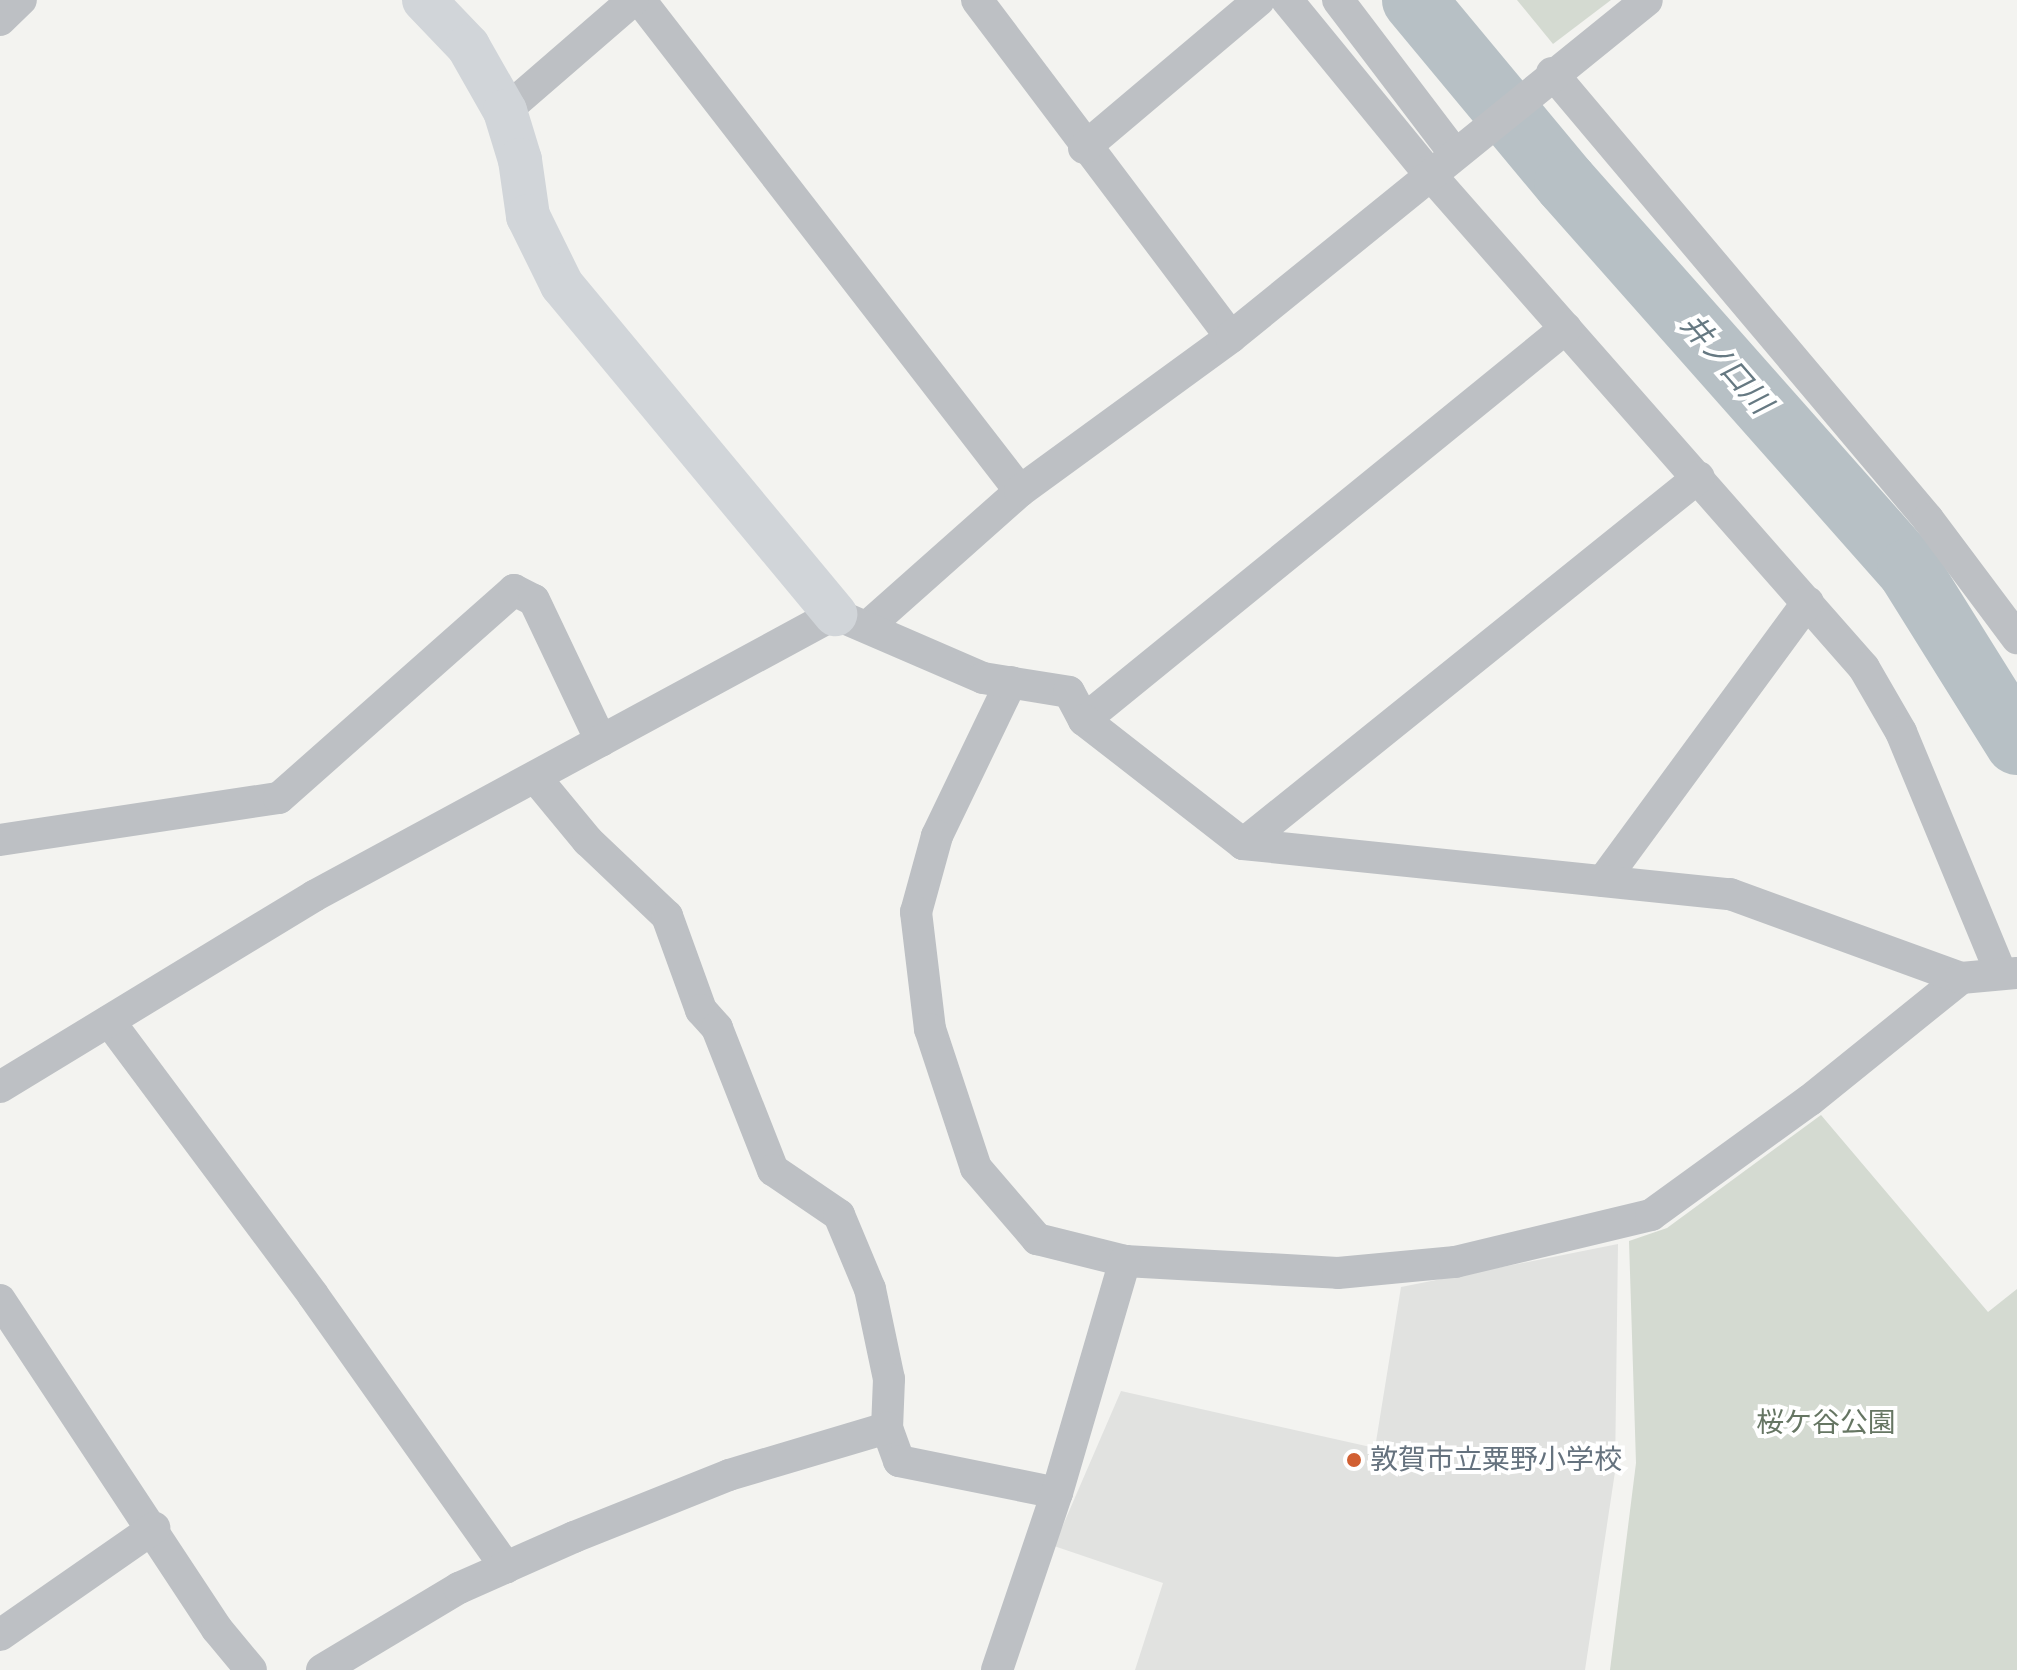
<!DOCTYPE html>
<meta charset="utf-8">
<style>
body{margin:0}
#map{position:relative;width:2017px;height:1670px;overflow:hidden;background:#f3f3f0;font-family:Jost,"Noto Sans JP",sans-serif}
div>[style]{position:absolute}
.built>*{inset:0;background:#e1e2e0}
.green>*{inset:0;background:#d4dad1}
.river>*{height:64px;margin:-32px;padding:0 32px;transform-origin:32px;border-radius:32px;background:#b7c0c5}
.street>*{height:32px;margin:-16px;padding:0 16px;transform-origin:16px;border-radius:16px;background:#bdc0c4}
.secondary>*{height:44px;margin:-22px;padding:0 22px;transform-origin:22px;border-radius:22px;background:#d1d5d9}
.dots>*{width:22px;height:22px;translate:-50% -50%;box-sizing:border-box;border:4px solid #fff;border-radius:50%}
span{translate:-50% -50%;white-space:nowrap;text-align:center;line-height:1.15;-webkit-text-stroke:8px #fff;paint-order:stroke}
.park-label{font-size:28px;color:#667663}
.poi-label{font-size:28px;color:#65727e}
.left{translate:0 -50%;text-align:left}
.water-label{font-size:30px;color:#667982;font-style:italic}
</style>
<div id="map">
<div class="built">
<div style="clip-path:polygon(1618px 1244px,1615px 1472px,1585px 1670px,1135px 1670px,1163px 1583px,1054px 1546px,1121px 1391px,1375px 1448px,1401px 1287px)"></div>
</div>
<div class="green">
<div style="clip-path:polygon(1517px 0,1611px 0,1553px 44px)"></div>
<div style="clip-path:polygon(1821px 1115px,1988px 1312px,2017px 1289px,2017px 1670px,1610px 1670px,1636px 1463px,1629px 1241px,1667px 1228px)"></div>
</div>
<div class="river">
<div style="left:1414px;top:0;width:238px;rotate:50.3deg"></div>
<div style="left:1566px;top:183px;width:517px;rotate:48.45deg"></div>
<div style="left:1909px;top:570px;width:204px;rotate:58deg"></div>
</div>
<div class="street">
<div style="left:640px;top:0;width:621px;rotate:52.26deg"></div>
<div style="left:977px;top:0;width:422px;rotate:53deg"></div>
<div style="left:1287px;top:0;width:222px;rotate:50.7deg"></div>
<div style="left:1428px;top:172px;width:660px;rotate:48.68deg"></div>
<div style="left:1864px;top:668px;width:74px;rotate:60deg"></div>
<div style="left:1901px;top:732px;width:262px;rotate:67.5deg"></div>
<div style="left:1338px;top:0;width:192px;rotate:52.8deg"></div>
<div style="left:0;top:20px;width:29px;rotate:-44deg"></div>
<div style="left:1552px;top:73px;width:583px;rotate:49.87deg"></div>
<div style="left:1928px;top:519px;width:149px;rotate:53.2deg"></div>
<div style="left:505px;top:111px;width:169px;rotate:-40.9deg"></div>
<div style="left:1084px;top:148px;width:229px;rotate:-40.2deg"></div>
<div style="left:867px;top:627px;width:205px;rotate:-41.6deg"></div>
<div style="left:1020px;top:491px;width:261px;rotate:-36.1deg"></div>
<div style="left:1231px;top:337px;width:535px;rotate:-39.01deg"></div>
<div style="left:1011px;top:682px;width:171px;rotate:115.7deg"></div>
<div style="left:937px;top:836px;width:79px;rotate:105.4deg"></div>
<div style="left:916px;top:912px;width:118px;rotate:83.2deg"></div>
<div style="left:930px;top:1029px;width:146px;rotate:71.7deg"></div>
<div style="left:976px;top:1168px;width:94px;rotate:49.3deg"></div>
<div style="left:1037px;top:1239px;width:91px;rotate:14deg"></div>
<div style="left:1125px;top:1261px;width:213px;rotate:3.2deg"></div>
<div style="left:1338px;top:1273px;width:118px;rotate:-5.4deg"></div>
<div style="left:1455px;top:1262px;width:202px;rotate:-13.5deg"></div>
<div style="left:1651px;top:1215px;width:196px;rotate:-35.9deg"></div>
<div style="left:1810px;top:1100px;width:194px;rotate:-38.9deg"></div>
<div style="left:1084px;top:720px;width:621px;rotate:-39.12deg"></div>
<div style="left:535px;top:777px;width:83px;rotate:50.4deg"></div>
<div style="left:588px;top:841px;width:109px;rotate:43.5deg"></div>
<div style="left:667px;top:916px;width:100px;rotate:70.1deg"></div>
<div style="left:701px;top:1010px;width:24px;rotate:48deg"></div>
<div style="left:717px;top:1028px;width:153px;rotate:68.5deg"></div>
<div style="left:773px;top:1170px;width:80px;rotate:34.3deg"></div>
<div style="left:839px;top:1215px;width:80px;rotate:67.3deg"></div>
<div style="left:870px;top:1289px;width:92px;rotate:78.1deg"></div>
<div style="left:889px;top:1379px;width:49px;rotate:92.3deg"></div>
<div style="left:887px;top:1428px;width:35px;rotate:70deg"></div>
<div style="left:899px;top:1461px;width:161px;rotate:11.4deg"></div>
<div style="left:0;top:840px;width:282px;rotate:-8.6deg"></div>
<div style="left:279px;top:798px;width:314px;rotate:-41.5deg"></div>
<div style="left:514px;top:590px;width:22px;rotate:27deg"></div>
<div style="left:534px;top:600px;width:156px;rotate:64.6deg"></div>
<div style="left:1243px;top:844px;width:585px;rotate:-38.83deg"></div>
<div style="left:1603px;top:881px;width:346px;rotate:-53.7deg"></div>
<div style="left:109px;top:1021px;width:342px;rotate:53.3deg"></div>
<div style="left:313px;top:1295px;width:334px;rotate:54.7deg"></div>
<div style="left:0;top:1087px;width:368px;rotate:-31.3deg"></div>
<div style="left:314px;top:896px;width:592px;rotate:-28.43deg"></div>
<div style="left:835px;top:614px;width:161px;rotate:23.4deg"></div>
<div style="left:983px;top:678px;width:87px;rotate:9.2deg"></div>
<div style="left:1069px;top:692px;width:32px;rotate:62deg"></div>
<div style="left:1084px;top:720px;width:202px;rotate:37.9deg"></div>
<div style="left:1243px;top:844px;width:490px;rotate:5.9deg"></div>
<div style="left:1730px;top:894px;width:246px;rotate:20deg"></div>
<div style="left:1961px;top:978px;width:56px;rotate:-5.1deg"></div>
<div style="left:0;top:1300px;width:394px;rotate:56.6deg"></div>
<div style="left:217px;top:1629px;width:53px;rotate:50.3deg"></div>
<div style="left:0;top:1635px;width:188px;rotate:-34.8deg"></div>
<div style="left:322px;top:1670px;width:160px;rotate:-30.9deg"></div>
<div style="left:459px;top:1588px;width:126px;rotate:-23.9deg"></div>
<div style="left:574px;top:1537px;width:167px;rotate:-21.8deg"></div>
<div style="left:729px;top:1475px;width:165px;rotate:-16.6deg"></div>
<div style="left:997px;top:1670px;width:187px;rotate:-71.3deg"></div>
<div style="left:1057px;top:1493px;width:242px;rotate:-73.7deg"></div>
</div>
<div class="secondary">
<div style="left:424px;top:0;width:64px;rotate:46.3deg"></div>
<div style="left:468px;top:46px;width:75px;rotate:60.4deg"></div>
<div style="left:505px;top:111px;width:51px;rotate:73deg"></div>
<div style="left:520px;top:160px;width:57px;rotate:81.9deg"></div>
<div style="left:528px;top:216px;width:77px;rotate:63.8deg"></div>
<div style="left:562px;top:285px;width:428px;rotate:50.3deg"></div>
</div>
<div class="dots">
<div style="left:1354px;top:1460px;background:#d15f32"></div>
</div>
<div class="park-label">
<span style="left:1826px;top:1423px">桜ケ谷公園</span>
</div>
<div class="poi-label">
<span class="left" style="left:1370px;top:1460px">敦賀市立粟野小学校</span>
</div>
<div class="water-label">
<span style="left:1726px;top:364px;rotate:49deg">井ノ口川</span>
</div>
</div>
